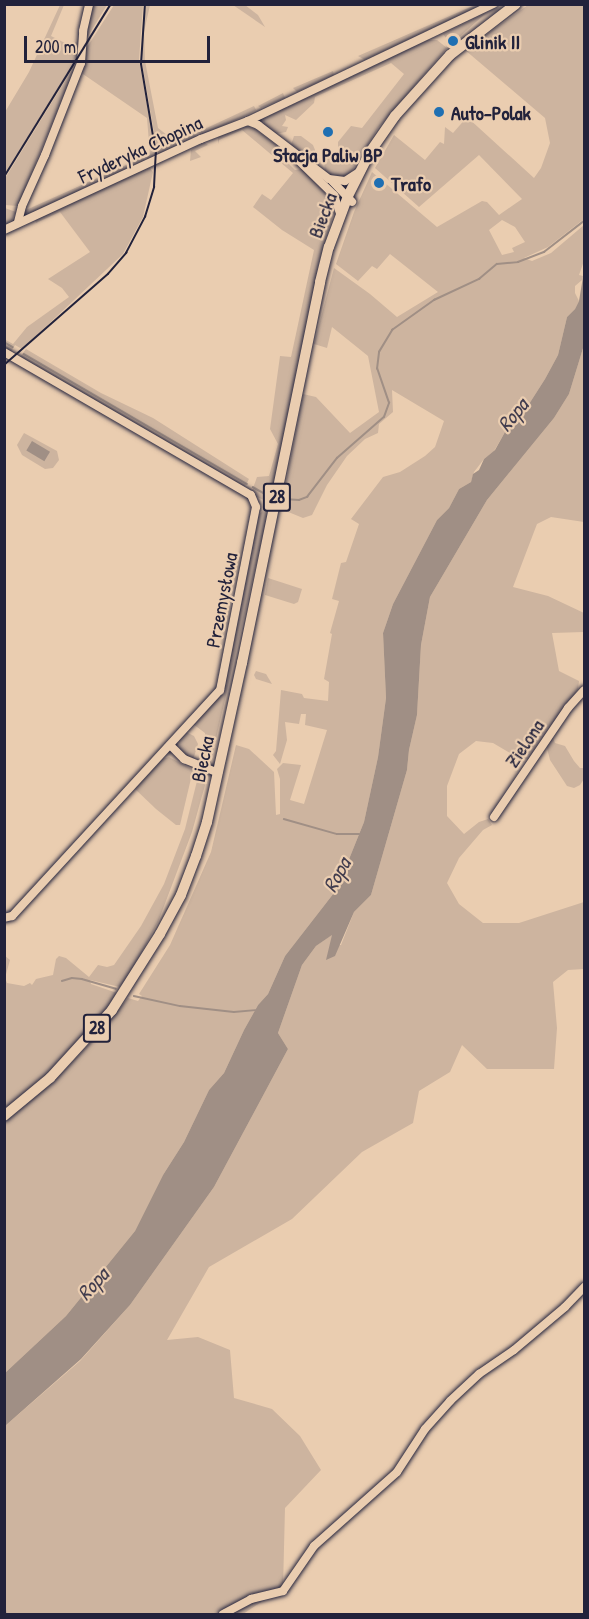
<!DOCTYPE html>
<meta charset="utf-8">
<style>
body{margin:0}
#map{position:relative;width:589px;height:1619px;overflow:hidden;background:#eacdb0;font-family:"Patrick Hand",sans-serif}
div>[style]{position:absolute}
.green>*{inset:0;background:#cdb49f}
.water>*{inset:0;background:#a08f85;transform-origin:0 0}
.stream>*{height:1.5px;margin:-0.75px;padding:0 0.75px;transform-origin:0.75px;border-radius:0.75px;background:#a08f85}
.roads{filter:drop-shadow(0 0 2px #22223b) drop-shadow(0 0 2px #22223b)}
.minor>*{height:8px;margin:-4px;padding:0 4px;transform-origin:4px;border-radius:4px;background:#eacdb0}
.major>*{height:10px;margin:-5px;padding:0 5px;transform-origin:5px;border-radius:5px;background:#eacdb0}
.rail>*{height:1.5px;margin:-0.75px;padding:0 0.75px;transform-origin:0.75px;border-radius:0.75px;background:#22223b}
.dots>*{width:16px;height:16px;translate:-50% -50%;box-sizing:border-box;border:3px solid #eacdb0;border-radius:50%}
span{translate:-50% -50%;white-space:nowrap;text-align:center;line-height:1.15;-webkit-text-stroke:4.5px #eacdb0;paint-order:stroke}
.shield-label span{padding:2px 4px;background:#eacdb0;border:2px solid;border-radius:4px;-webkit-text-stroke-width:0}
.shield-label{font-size:18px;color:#22223b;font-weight:700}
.poi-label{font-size:20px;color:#22223b;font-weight:700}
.left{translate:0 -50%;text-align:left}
.street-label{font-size:20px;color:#22223b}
.water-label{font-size:21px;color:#423d4e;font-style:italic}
.frame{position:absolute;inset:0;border:6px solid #22223b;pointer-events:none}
.scale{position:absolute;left:24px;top:36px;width:186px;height:27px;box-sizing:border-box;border:3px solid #22223b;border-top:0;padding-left:8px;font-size:18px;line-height:21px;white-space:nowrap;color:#22223b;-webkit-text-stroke:4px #eacdb0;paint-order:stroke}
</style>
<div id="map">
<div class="green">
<div style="clip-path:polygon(60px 5px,64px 5px,51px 36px,69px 45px,77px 42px,85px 11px,80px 53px,5px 173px,5px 112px,29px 72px)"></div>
<div style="clip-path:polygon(92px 5px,107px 5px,85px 41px)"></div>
<div style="clip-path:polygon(114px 5px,143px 5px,139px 60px,155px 150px,155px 156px,149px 160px,146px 157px,150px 155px,147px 118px,80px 72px,84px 52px)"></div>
<div style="clip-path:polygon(146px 5px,150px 5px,144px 32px,145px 61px,158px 128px,176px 142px,195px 134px,196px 137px,158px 156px,142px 63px,142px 31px)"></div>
<div style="clip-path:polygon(233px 5px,245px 5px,258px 15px,265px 27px)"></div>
<div style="clip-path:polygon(475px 5px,482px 5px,365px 60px,358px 56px)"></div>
<div style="clip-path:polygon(evenodd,528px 5px,584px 5px,584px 219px,548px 247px,524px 258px,532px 261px,551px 253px,584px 225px,584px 261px,579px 275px,583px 276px,582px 280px,575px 286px,575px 293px,579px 301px,575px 309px,567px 317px,558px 355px,545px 379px,515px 426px,505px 432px,494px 451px,484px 459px,474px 472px,471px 482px,459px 489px,449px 508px,437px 520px,393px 604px,383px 633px,386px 698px,378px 757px,364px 822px,337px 889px,285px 956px,268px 994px,258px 1005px,244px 1030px,224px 1073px,209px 1090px,184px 1142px,163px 1175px,135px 1231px,66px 1316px,5px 1373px,5px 1122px,63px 1072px,100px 1033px,128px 998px,138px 1001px,142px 996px,139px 994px,170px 945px,211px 852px,236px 745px,249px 749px,274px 772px,276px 815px,280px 814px,280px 779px,277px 769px,283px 763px,301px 765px,290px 800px,304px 804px,327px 730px,305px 725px,306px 714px,301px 714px,299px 724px,285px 722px,287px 740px,280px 764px,273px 755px,276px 751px,281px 690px,302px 694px,304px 698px,328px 701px,329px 682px,324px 679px,332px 634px,330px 633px,339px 601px,332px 599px,341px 563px,346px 562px,359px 524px,351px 519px,383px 477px,400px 472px,425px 456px,435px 447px,444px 421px,392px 390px,393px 412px,379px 424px,378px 433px,365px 439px,347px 456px,327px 485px,312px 515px,303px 518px,281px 509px,303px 394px,316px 397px,350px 433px,379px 412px,368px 356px,332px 327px,327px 348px,314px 344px,334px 268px,370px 294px,397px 317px,438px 292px,390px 254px,377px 269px,372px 266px,358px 281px,336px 264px,354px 212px,372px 172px,437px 227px,482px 201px,487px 202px,499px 215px,522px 199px,479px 155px,419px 207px,375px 168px,394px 135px,425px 160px,440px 142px,444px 144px,445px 127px,453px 133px,467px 117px,534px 178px,541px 168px,550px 143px,545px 118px,465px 50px,528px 5px,502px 220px,515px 227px,525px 242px,512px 248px,514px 252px,502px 255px,489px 230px,502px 220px)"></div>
<div style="clip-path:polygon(486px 13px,456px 40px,449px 42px,443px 34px)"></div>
<div style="clip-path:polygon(427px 40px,437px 40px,447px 48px,378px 128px,348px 177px,334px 178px,325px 172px,324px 159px,331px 152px,342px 157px,344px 154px,338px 149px,338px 142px,351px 126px,362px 128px,404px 74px,391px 63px,315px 97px,314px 103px,296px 120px,285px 115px,286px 120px,282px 126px,288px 127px,286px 132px,275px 134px,264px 125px,263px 117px)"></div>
<div style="clip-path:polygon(79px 58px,18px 206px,5px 205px,4px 180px)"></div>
<div style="clip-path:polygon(333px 71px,334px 75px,297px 92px,293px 88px)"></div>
<div style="clip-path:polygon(283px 93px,285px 98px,261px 108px,258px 106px)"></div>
<div style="clip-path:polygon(254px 106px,256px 110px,249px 114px,202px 135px,198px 132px)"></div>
<div style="clip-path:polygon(244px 126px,255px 129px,280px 148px,284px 155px,282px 157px,295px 170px,302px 169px,333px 201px,335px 209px,319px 263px,273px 491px,269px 490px,269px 498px,266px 501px,255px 496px,252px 491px,257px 477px,269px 476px,278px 444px,270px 429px,280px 356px,291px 357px,314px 250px,282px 230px,253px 207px,262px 194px,271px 200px,293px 173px,242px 130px,219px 140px,218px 144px,218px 136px)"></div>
<div style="clip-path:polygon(294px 136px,301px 136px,313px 145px,315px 150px,313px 155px,306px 157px,291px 145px)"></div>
<div style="clip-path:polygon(204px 142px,211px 147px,208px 145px,195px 151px,201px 157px,190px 161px,191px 150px)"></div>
<div style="clip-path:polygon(144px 157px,145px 161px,29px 214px,25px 213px,26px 210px)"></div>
<div style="clip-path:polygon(149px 167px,153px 172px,143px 217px,123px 254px,22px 349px,15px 345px,11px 352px,5px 348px,4px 339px,13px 344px,27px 327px,69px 297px,62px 288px,48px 279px,90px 252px,60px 212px,36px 223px,35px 219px)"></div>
<div style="clip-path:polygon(5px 208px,16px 212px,12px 220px,5px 225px)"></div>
<div style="clip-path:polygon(584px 345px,584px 522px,551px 517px,537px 524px,513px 587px,548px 596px,584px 613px,584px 632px,552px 633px,559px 671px,579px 681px,578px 689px,531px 760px,515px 756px,493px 743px,476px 741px,459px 754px,447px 786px,447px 816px,464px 834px,479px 822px,488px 819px,492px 825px,483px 830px,459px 858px,447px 883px,459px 904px,483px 923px,519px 923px,584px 902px,584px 969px,568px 970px,553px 982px,557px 1028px,554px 1069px,487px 1069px,462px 1045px,450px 1072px,419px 1091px,413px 1123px,362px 1152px,292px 1219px,209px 1267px,167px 1340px,198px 1337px,230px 1350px,234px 1398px,272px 1409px,300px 1436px,321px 1470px,285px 1508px,283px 1588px,243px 1614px,5px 1614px,5px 1426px,80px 1361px,130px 1305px,214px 1187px,288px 1049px,278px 1033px,302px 965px,316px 946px,333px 934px,331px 945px,341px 945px,354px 912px,371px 895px,407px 770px,409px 750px,417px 715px,421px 645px,430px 597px,487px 500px,554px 418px,569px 394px)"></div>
<div style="clip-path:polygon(26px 349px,101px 393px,153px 418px,249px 479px,246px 485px,243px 487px,20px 357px)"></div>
<div style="clip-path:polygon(24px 433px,57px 451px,59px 460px,53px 468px,45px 469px,22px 455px,17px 445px)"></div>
<div style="clip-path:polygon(263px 511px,268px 513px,212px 756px,206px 763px,205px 733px,193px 724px,220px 693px,258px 515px)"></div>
<div style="clip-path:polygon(268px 578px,302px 589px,298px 602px,294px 604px,265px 595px)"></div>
<div style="clip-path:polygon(256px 671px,266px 674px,272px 684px,256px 679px,254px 675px)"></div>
<div style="clip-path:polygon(186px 732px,194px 736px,198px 744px,193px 760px,180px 751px,179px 739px)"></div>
<div style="clip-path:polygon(552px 735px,555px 743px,565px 746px,574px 761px,580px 768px,584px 768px,584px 779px,580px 785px,574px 788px,567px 786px,550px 760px,546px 744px)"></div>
<div style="clip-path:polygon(169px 757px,193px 770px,180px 825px,176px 825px,156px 809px,134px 788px,159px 760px)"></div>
<div style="clip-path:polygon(199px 773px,204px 774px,205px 785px,192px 832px,158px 922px,132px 970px,120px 987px,90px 980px,91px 984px,117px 993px,104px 1012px,47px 1074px,5px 1110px,4px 955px,10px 960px,5px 978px,7px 983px,24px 986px,30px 983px,32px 985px,36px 979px,53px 975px,56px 959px,59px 956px,66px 958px,89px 977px,98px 965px,107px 967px,114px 965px,141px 926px,164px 884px,185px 829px)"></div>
</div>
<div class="water">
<div style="clip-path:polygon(584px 271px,584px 345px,569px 394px,554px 418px,487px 500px,430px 597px,421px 645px,417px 715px,409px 750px,407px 770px,371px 895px,354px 912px,335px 956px,326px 960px,332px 935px,316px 946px,302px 965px,278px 1033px,288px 1049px,214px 1187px,130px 1305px,81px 1359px,5px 1426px,5px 1373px,66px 1316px,135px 1231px,163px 1175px,184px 1142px,209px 1090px,224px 1073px,244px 1030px,258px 1005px,268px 994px,285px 956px,337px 889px,364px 822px,378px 757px,386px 698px,383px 633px,393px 604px,437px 520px,449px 508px,459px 489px,471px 482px,473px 474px,479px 470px,484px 459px,495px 450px,505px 432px,515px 426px,545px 379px,558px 355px,567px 317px,575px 309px,579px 301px)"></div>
<div style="left:32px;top:441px;width:21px;height:11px;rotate:31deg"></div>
</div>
<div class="stream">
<div style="left:4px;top:342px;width:10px;rotate:29deg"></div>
<div style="left:24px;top:354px;width:258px;rotate:30.2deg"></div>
<div style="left:253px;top:487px;width:20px;rotate:30deg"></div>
<div style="left:284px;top:499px;width:15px;rotate:4deg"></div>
<div style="left:299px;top:500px;width:9px;rotate:-21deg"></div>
<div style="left:307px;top:497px;width:49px;rotate:-52.4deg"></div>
<div style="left:337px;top:458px;width:62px;rotate:-41.1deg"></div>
<div style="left:384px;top:417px;width:15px;rotate:-70deg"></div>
<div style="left:389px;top:403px;width:36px;rotate:-109deg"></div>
<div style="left:377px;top:369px;width:17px;rotate:-83deg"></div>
<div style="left:379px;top:352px;width:26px;rotate:-59deg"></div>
<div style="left:392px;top:330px;width:52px;rotate:-35.5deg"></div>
<div style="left:434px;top:300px;width:50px;rotate:-25deg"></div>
<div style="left:479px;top:279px;width:23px;rotate:-40deg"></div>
<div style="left:497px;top:264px;width:21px;rotate:-5deg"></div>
<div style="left:518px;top:262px;width:28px;rotate:-21deg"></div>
<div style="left:544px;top:252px;width:51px;rotate:-37.8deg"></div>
<div style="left:284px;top:819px;width:55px;rotate:15.8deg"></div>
<div style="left:337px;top:834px;width:22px"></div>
<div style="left:62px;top:981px;width:10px;rotate:-17deg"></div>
<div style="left:72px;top:978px;width:10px;rotate:6deg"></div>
<div style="left:82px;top:979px;width:35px;rotate:16deg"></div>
<div style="left:134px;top:996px;width:47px;rotate:12.3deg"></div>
<div style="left:180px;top:1006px;width:54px;rotate:6.3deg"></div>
<div style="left:234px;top:1012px;width:21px;rotate:-5deg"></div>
<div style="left:4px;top:1599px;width:15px;rotate:82deg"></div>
</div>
<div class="roads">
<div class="minor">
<div style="left:248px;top:121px;width:272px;rotate:-25.5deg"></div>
<div style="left:299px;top:161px;width:49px;rotate:44.2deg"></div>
<div style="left:334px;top:195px;width:20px;rotate:72deg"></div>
<div style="left:332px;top:181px;width:29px;rotate:46deg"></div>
<div style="left:18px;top:222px;width:16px;rotate:-76deg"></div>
<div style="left:22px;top:206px;width:56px;rotate:-65.7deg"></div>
<div style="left:45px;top:155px;width:99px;rotate:-68.6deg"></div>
<div style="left:81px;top:63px;width:32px;rotate:-86deg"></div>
<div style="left:83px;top:31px;width:28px;rotate:-77deg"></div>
<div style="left:4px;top:230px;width:217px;rotate:-24.8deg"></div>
<div style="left:201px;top:139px;width:50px;rotate:-21deg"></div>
<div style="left:248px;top:121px;width:11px;rotate:22deg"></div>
<div style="left:258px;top:125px;width:89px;rotate:37.3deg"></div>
<div style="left:329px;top:179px;width:16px;rotate:7deg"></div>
<div style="left:345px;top:181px;width:17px;rotate:-33deg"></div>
<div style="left:4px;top:352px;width:285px;rotate:30.1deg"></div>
<div style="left:251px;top:495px;width:13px;rotate:67deg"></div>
<div style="left:256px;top:507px;width:187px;rotate:101.1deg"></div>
<div style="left:220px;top:690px;width:307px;rotate:132.6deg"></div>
<div style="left:12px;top:916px;width:8px;rotate:166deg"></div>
<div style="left:170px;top:745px;width:20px;rotate:45deg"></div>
<div style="left:184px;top:759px;width:37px;rotate:22deg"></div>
<div style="left:494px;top:817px;width:132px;rotate:-55.8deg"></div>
<div style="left:568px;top:708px;width:24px;rotate:-48deg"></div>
<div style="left:223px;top:1614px;width:32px;rotate:-28deg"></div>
<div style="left:251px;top:1599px;width:33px;rotate:-14deg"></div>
<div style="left:283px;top:1591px;width:55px;rotate:-55.4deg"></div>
<div style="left:314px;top:1546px;width:111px;rotate:-41.7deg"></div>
<div style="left:397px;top:1472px;width:51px;rotate:-56.9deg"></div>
<div style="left:425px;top:1429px;width:38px;rotate:-48deg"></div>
<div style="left:450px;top:1401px;width:40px;rotate:-43deg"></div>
<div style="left:479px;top:1374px;width:42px;rotate:-34.4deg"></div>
<div style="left:514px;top:1350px;width:67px;rotate:-40.1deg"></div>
<div style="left:565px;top:1307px;width:28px;rotate:-46deg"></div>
</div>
<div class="major">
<div style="left:4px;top:1116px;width:60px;rotate:-39.6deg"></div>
<div style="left:50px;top:1078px;width:92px;rotate:-47.6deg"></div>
<div style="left:112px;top:1010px;width:90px;rotate:-57.7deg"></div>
<div style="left:160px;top:934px;width:44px;rotate:-61.7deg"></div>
<div style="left:181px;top:895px;width:42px;rotate:-69deg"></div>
<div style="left:196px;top:856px;width:36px;rotate:-72deg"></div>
<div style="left:207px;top:822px;width:163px;rotate:-77.6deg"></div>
<div style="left:242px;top:663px;width:389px;rotate:-78.4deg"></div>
<div style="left:320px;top:282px;width:36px;rotate:-76deg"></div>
<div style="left:329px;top:247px;width:54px;rotate:-69.6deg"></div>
<div style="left:348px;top:196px;width:49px;rotate:-63.4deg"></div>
<div style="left:370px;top:152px;width:44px;rotate:-55.2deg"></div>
<div style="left:395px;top:116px;width:82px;rotate:-48deg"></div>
<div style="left:450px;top:55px;width:83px;rotate:-37.7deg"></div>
</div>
</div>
<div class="rail">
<div style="left:4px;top:177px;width:203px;rotate:-58.3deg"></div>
<div style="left:4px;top:365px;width:138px;rotate:-41.2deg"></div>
<div style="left:108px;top:274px;width:28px;rotate:-49deg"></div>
<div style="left:126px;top:253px;width:41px;rotate:-62.2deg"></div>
<div style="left:145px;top:217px;width:31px;rotate:-73deg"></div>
<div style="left:154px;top:187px;width:33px;rotate:-87deg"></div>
<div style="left:156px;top:154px;width:91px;rotate:-99.5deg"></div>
<div style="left:141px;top:64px;width:60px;rotate:-86.2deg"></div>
</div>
<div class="dots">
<div style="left:453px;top:41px;background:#1f6fb2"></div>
<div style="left:439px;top:112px;background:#1f6fb2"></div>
<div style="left:328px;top:132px;background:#1f6fb2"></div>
<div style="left:379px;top:183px;background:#1f6fb2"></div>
</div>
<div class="shield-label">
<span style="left:277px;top:497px">28</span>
<span style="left:97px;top:1028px">28</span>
</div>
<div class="poi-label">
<span class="left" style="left:465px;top:41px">Glinik II</span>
<span class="left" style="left:451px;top:112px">Auto-Polak</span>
<span style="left:328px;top:154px">Stacja Paliw BP</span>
<span class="left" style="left:391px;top:183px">Trafo</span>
</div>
<div class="street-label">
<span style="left:140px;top:149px;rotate:-25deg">Fryderyka Chopina</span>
<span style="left:322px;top:215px;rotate:-69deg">Biecka</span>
<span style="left:221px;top:600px;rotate:-79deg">Przemysłowa</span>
<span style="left:524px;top:743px;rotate:-56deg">Zielona</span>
<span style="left:202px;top:759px;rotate:-78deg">Biecka</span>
</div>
<div class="water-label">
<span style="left:513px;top:415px;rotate:-51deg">Ropa</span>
<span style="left:337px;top:875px;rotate:-62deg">Ropa</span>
<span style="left:93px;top:1284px;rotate:-48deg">Ropa</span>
</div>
<div class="frame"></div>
<div class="scale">200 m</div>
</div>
